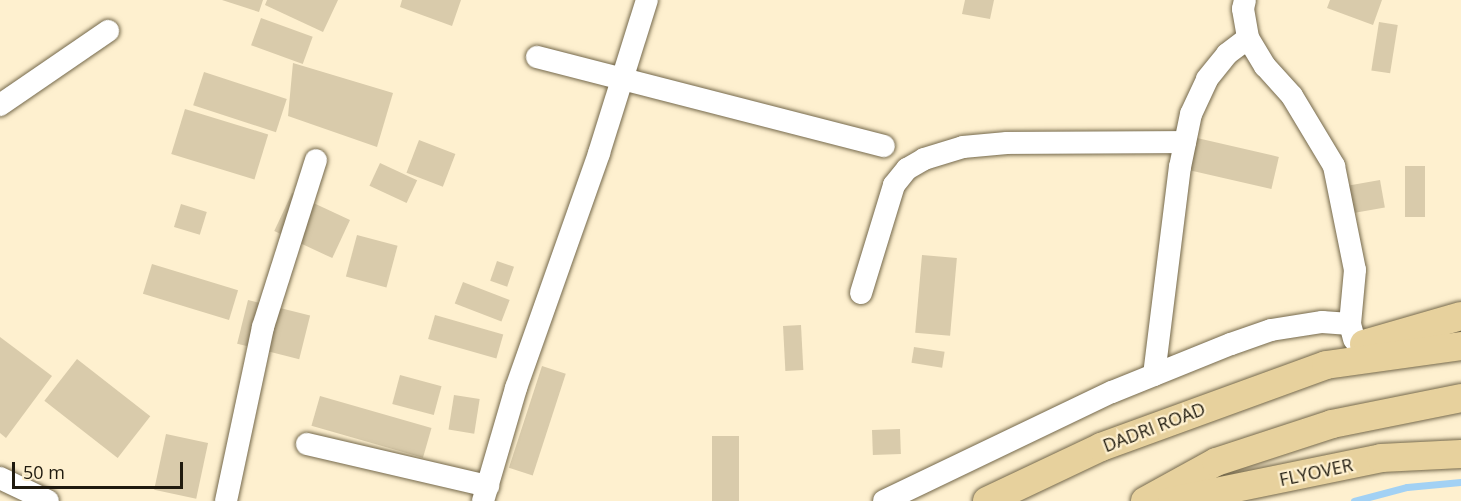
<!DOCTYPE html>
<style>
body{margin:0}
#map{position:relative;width:1461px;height:501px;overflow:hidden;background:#fef0cf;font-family:"Open Sans",sans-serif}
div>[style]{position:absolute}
.stream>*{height:7px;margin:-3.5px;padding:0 3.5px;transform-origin:3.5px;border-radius:3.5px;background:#a2d1f4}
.building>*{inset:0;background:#d9cbab;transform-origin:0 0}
.roads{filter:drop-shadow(0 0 2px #74684b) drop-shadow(0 0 2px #74684b)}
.minor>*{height:22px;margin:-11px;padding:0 11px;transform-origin:11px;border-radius:11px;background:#fff}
.major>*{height:28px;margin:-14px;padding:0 14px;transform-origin:14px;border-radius:14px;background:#e7d19d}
span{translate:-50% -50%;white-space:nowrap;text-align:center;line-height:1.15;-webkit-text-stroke:4.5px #fef0cf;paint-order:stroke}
.street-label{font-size:18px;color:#1f1a0e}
.scale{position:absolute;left:12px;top:462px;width:171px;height:27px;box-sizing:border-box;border:3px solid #1f1a0e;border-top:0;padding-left:8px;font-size:18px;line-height:21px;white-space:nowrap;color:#1f1a0e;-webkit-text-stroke:4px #fef0cf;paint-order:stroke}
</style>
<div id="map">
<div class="stream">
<div style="left:1354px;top:501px;width:55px;rotate:-14.8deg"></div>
<div style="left:1407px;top:487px;width:54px;rotate:-5.3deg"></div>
</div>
<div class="building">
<div style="clip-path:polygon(222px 0,263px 0,259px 12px)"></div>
<div style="clip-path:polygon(267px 0,338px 0,323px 32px,265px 5px)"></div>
<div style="clip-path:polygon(402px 0,461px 0,452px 26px,400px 7px)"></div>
<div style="clip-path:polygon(965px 0,994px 0,990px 19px,962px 14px)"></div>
<div style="clip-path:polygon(1330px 0,1382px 0,1373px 25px,1327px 8px)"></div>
<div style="left:261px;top:18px;width:55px;height:29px;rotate:20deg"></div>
<div style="left:1379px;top:22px;width:19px;height:49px;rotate:9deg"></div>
<div style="clip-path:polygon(293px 63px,393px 93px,377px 147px,288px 116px)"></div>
<div style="left:204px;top:72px;width:87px;height:35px;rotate:18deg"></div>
<div style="left:185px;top:109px;width:87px;height:47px;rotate:17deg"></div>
<div style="left:1197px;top:138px;width:84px;height:33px;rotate:13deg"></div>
<div style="left:419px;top:140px;width:39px;height:35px;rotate:21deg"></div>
<div style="left:380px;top:163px;width:41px;height:25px;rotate:25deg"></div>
<div style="left:1405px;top:166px;width:20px;height:51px"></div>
<div style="left:1380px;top:180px;width:28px;height:36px;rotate:80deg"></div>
<div style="left:292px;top:193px;width:64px;height:42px;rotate:25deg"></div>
<div style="left:181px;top:204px;width:27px;height:24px;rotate:17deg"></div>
<div style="left:357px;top:235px;width:42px;height:43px;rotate:15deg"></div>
<div style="left:922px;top:255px;width:35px;height:78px;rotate:5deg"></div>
<div style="left:497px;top:261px;width:18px;height:21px;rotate:19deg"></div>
<div style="left:152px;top:264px;width:90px;height:31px;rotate:17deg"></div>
<div style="left:463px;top:282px;width:50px;height:23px;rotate:21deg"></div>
<div style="left:248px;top:300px;width:64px;height:45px;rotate:14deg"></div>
<div style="left:435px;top:315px;width:71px;height:25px;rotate:16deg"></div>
<div style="left:801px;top:325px;width:45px;height:18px;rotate:87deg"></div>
<div style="clip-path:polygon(0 337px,52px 376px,6px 438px,0 433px)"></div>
<div style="left:914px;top:347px;width:31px;height:16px;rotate:9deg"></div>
<div style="left:77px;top:359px;width:93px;height:53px;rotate:38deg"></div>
<div style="left:542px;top:366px;width:25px;height:107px;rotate:18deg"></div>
<div style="left:400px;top:375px;width:43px;height:30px;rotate:15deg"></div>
<div style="left:454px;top:395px;width:26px;height:35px;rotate:9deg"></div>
<div style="left:320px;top:396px;width:116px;height:31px;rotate:16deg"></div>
<div style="left:900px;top:429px;width:25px;height:28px;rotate:88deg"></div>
<div style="left:166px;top:434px;width:43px;height:57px;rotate:12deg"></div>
<div style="left:712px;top:436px;width:27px;height:65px"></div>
</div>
<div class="roads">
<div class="minor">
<div style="left:1245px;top:0;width:9px;rotate:103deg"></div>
<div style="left:1243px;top:9px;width:29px;rotate:80deg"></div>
<div style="left:1248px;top:38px;width:33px;rotate:59deg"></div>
<div style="left:1265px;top:66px;width:40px;rotate:48deg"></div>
<div style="left:1292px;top:96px;width:82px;rotate:59deg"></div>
<div style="left:1334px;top:166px;width:106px;rotate:78.6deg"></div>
<div style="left:1355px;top:270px;width:54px;rotate:95.3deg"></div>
<div style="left:1350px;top:324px;width:16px;rotate:75deg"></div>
<div style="left:537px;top:57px;width:358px;rotate:14.4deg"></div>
<div style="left:0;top:105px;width:131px;rotate:-34.4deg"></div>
<div style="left:861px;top:293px;width:113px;rotate:-73deg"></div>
<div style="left:894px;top:185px;width:21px;rotate:-51deg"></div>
<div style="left:907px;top:169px;width:20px;rotate:-30deg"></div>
<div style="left:924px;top:159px;width:41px;rotate:-17.1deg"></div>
<div style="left:963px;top:147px;width:44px;rotate:-5.2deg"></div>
<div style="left:1007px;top:143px;width:178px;rotate:-0.3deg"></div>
<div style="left:1154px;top:375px;width:210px;rotate:-82.9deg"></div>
<div style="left:1180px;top:167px;width:54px;rotate:-78.3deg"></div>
<div style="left:1191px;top:114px;width:38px;rotate:-65deg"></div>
<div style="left:1207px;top:79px;width:32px;rotate:-51deg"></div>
<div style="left:1227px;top:54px;width:26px;rotate:-37deg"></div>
<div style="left:307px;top:444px;width:186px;rotate:13.1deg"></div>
<div style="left:0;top:478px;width:53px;rotate:25.6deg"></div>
<div style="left:226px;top:501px;width:178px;rotate:-78deg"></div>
<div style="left:263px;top:327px;width:175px;rotate:-72.4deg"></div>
<div style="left:483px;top:501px;width:118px;rotate:-73.7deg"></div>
<div style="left:516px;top:388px;width:249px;rotate:-70.5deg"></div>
<div style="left:599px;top:153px;width:160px;rotate:-72.6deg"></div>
<div style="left:884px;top:501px;width:253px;rotate:-25.6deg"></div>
<div style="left:1112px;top:392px;width:128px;rotate:-22deg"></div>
<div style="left:1231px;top:344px;width:42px;rotate:-19.3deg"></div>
<div style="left:1271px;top:330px;width:52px;rotate:-8.9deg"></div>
<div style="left:1322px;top:322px;width:28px;rotate:4deg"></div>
</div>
<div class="major">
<div style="left:1364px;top:344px;width:101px;rotate:-16.1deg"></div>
<div style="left:987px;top:501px;width:126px;rotate:-25.3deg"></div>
<div style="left:1101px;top:447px;width:239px;rotate:-20deg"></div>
<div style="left:1326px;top:365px;width:136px;rotate:-8deg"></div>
<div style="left:1145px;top:501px;width:81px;rotate:-28.8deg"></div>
<div style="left:1216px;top:462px;width:122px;rotate:-18.1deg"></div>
<div style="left:1332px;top:424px;width:132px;rotate:-11.4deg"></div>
<div style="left:1172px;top:501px;width:213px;rotate:-11.6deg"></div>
<div style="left:1381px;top:458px;width:80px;rotate:-2.9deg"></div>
</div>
</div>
<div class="street-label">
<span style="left:1154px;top:427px;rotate:-21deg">DADRI ROAD</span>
<span style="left:1316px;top:472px;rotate:-12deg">FLYOVER</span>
</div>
<div class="scale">50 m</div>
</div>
